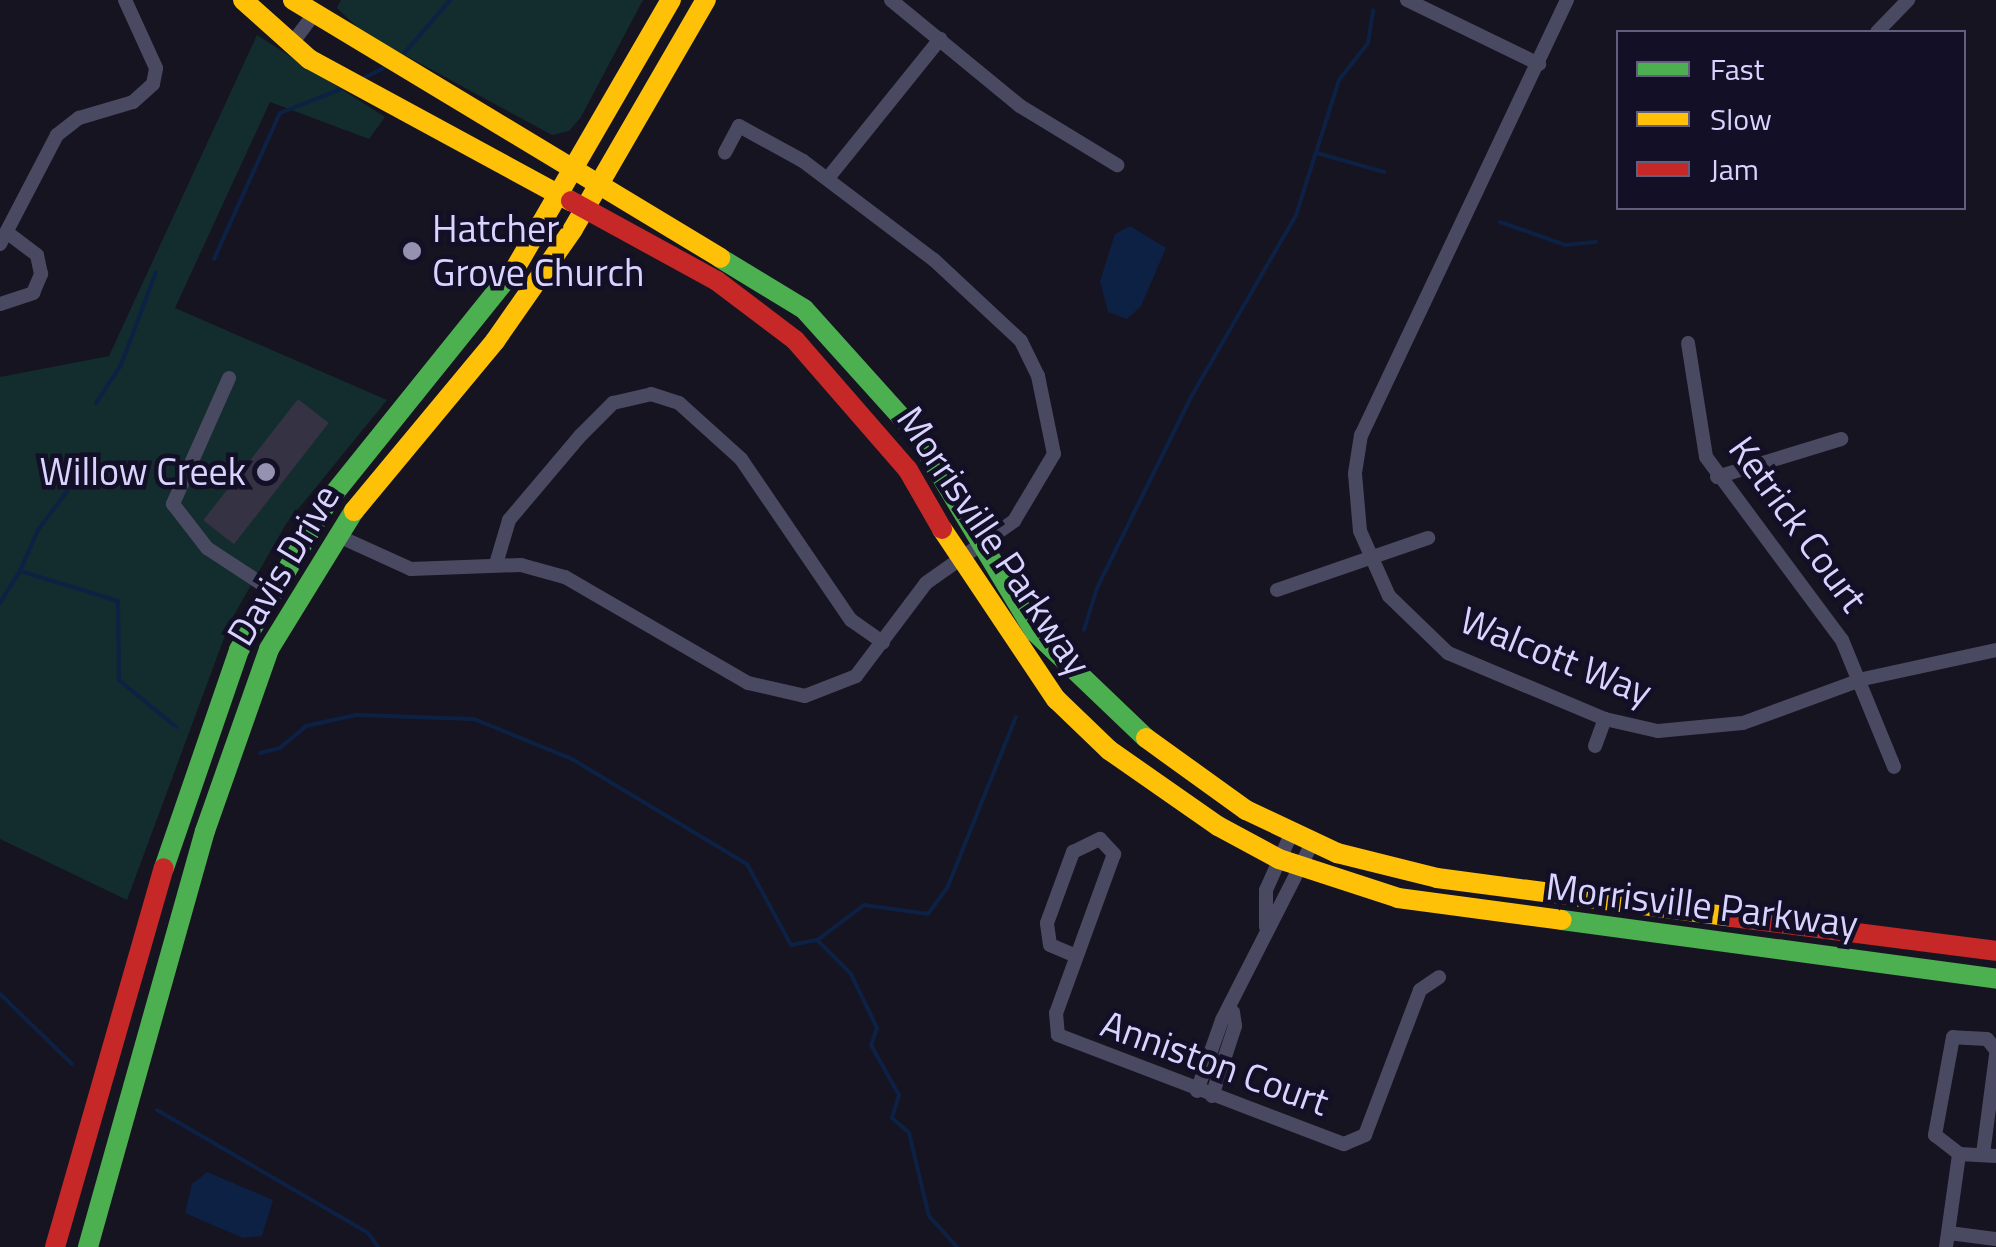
<!DOCTYPE html>
<style>
body{margin:0}
#map{position:relative;width:1996px;height:1247px;overflow:hidden;background:#161421;font-family:"Titillium Web",sans-serif}
div>[style]{position:absolute}
.green>*{inset:0;background:#132c2d}
.water>*{inset:0;background:#0d2144}
.stream>*{height:4px;margin:-2px;padding:0 2px;transform-origin:2px;border-radius:2px;background:#0d2144}
.building>*{inset:0;background:#343243;transform-origin:0 0}
.street>*{height:14px;margin:-7px;padding:0 7px;transform-origin:7px;border-radius:7px;background:#4a4962}
.fast>*{height:20px;margin:-10px;padding:0 10px;transform-origin:10px;border-radius:10px;background:#4caf50}
.slow>*{height:20px;margin:-10px;padding:0 10px;transform-origin:10px;border-radius:10px;background:#ffc107}
.jam>*{height:20px;margin:-10px;padding:0 10px;transform-origin:10px;border-radius:10px;background:#c62828}
.dots>*{width:28px;height:28px;translate:-50% -50%;box-sizing:border-box;border:5px solid #130f26;border-radius:50%}
span{translate:-50% -50%;white-space:nowrap;text-align:center;line-height:1.15;-webkit-text-stroke:9px #130f26;paint-order:stroke}
.poi-label{font-size:38px;color:#d9d4ff}
.left{translate:0 -50%;text-align:left}
.right{translate:-100% -50%;text-align:right}
.street-label{font-size:38px;color:#d9d4ff}
.legend{position:absolute;left:1616px;top:30px;width:350px;height:180px;box-sizing:border-box;background:#130f26;border:2px solid #625e7d;margin:0;padding:12px 18px;list-style:none;font-size:30px;color:#d9d4ff}
.legend li{display:flex;align-items:center;gap:20px;height:50px}
.legend b{width:50px;border:2px solid #625e7d}
</style>
<div id="map">
<div class="green">
<div style="clip-path:polygon(341px 0,643px 0,581px 117px,569px 131px,552px 135px,362px 32px,337px 8px)"></div>
<div style="clip-path:polygon(257px 35px,385px 117px,369px 139px,270px 102px,175px 308px,387px 400px,286px 524px,230px 622px,127px 900px,0 839px,0 377px,109px 356px)"></div>
</div>
<div class="water">
<div style="clip-path:polygon(1130px 226px,1166px 248px,1141px 306px,1127px 319px,1108px 312px,1100px 281px,1115px 234px)"></div>
<div style="clip-path:polygon(207px 1172px,273px 1200px,262px 1236px,243px 1238px,185px 1213px,192px 1184px)"></div>
</div>
<div class="stream">
<div style="left:401px;top:57px;width:75px;rotate:-49.3deg"></div>
<div style="left:362px;top:79px;width:30px;rotate:-27deg"></div>
<div style="left:1317px;top:153px;width:70px;rotate:15.8deg"></div>
<div style="left:1500px;top:222px;width:70px;rotate:19.2deg"></div>
<div style="left:1566px;top:245px;width:30px;rotate:-6deg"></div>
<div style="left:214px;top:259px;width:160px;rotate:-65.7deg"></div>
<div style="left:280px;top:113px;width:69px;rotate:-21.3deg"></div>
<div style="left:96px;top:403px;width:45px;rotate:-56.7deg"></div>
<div style="left:121px;top:365px;width:99px;rotate:-69.4deg"></div>
<div style="left:20px;top:571px;width:45px;rotate:-66.3deg"></div>
<div style="left:38px;top:530px;width:75px;rotate:-53.1deg"></div>
<div style="left:0;top:603px;width:38px;rotate:-58deg"></div>
<div style="left:20px;top:571px;width:102px;rotate:17deg"></div>
<div style="left:118px;top:601px;width:79px;rotate:89.3deg"></div>
<div style="left:119px;top:680px;width:74px;rotate:39.5deg"></div>
<div style="left:1084px;top:630px;width:44px;rotate:-72.8deg"></div>
<div style="left:1097px;top:588px;width:213px;rotate:-63.8deg"></div>
<div style="left:1191px;top:397px;width:210px;rotate:-60deg"></div>
<div style="left:1296px;top:215px;width:142px;rotate:-72.3deg"></div>
<div style="left:1339px;top:80px;width:47px;rotate:-51.9deg"></div>
<div style="left:1368px;top:43px;width:33px;rotate:-81deg"></div>
<div style="left:260px;top:753px;width:21px;rotate:-14deg"></div>
<div style="left:280px;top:748px;width:34px;rotate:-40deg"></div>
<div style="left:306px;top:726px;width:51px;rotate:-12.4deg"></div>
<div style="left:356px;top:715px;width:118px;rotate:1.9deg"></div>
<div style="left:474px;top:719px;width:106px;rotate:22.2deg"></div>
<div style="left:572px;top:759px;width:204px;rotate:31deg"></div>
<div style="left:747px;top:864px;width:92px;rotate:61.5deg"></div>
<div style="left:791px;top:945px;width:26px;rotate:-11deg"></div>
<div style="left:817px;top:940px;width:48px;rotate:45deg"></div>
<div style="left:851px;top:974px;width:60px;rotate:64.3deg"></div>
<div style="left:877px;top:1028px;width:18px;rotate:109deg"></div>
<div style="left:871px;top:1045px;width:57px;rotate:60.8deg"></div>
<div style="left:899px;top:1095px;width:24px;rotate:107deg"></div>
<div style="left:892px;top:1118px;width:23px;rotate:41deg"></div>
<div style="left:909px;top:1133px;width:85px;rotate:76.5deg"></div>
<div style="left:929px;top:1216px;width:42px;rotate:47.9deg"></div>
<div style="left:819px;top:939px;width:56px;rotate:-37.1deg"></div>
<div style="left:864px;top:905px;width:65px;rotate:8deg"></div>
<div style="left:928px;top:914px;width:34px;rotate:-54deg"></div>
<div style="left:948px;top:886px;width:182px;rotate:-68.1deg"></div>
<div style="left:0;top:994px;width:100px;rotate:44.2deg"></div>
<div style="left:157px;top:1110px;width:244px;rotate:30.2deg"></div>
<div style="left:368px;top:1233px;width:17px;rotate:54deg"></div>
</div>
<div class="building">
<div style="left:298px;top:399px;width:39px;height:154px;rotate:38deg"></div>
</div>
<div class="street">
<div style="left:891px;top:0;width:167px;rotate:39.4deg"></div>
<div style="left:1020px;top:106px;width:114px;rotate:31.3deg"></div>
<div style="left:1407px;top:0;width:147px;rotate:25.9deg"></div>
<div style="left:1567px;top:0;width:481px;rotate:115.3deg"></div>
<div style="left:1361px;top:435px;width:39px;rotate:99deg"></div>
<div style="left:1355px;top:474px;width:57px;rotate:85deg"></div>
<div style="left:1360px;top:531px;width:71px;rotate:66deg"></div>
<div style="left:1389px;top:596px;width:82px;rotate:44deg"></div>
<div style="left:1448px;top:653px;width:170px;rotate:22.8deg"></div>
<div style="left:1605px;top:719px;width:54px;rotate:12.8deg"></div>
<div style="left:1658px;top:731px;width:85px;rotate:-5.4deg"></div>
<div style="left:1743px;top:723px;width:128px;rotate:-20.1deg"></div>
<div style="left:1863px;top:679px;width:136px;rotate:-12.3deg"></div>
<div style="left:1877px;top:32px;width:45px;rotate:-45.9deg"></div>
<div style="left:290px;top:46px;width:38px;rotate:-53deg"></div>
<div style="left:828px;top:178px;width:179px;rotate:-51.1deg"></div>
<div style="left:0;top:244px;width:123px;rotate:-62.4deg"></div>
<div style="left:57px;top:135px;width:28px;rotate:-38deg"></div>
<div style="left:79px;top:118px;width:56px;rotate:-16.5deg"></div>
<div style="left:133px;top:102px;width:27px;rotate:-42deg"></div>
<div style="left:153px;top:84px;width:16px;rotate:-79deg"></div>
<div style="left:156px;top:68px;width:75px;rotate:-114.5deg"></div>
<div style="left:0;top:304px;width:35px;rotate:-18deg"></div>
<div style="left:33px;top:293px;width:21px;rotate:-67deg"></div>
<div style="left:41px;top:274px;width:19px;rotate:-102deg"></div>
<div style="left:37px;top:255px;width:36px;rotate:-143deg"></div>
<div style="left:1688px;top:343px;width:115px;rotate:81deg"></div>
<div style="left:1706px;top:457px;width:228px;rotate:53.4deg"></div>
<div style="left:1842px;top:640px;width:137px;rotate:67.7deg"></div>
<div style="left:229px;top:378px;width:138px;rotate:114deg"></div>
<div style="left:173px;top:504px;width:56px;rotate:52.3deg"></div>
<div style="left:207px;top:548px;width:77px;rotate:33.3deg"></div>
<div style="left:1717px;top:477px;width:130px;rotate:-17deg"></div>
<div style="left:336px;top:535px;width:82px;rotate:24.4deg"></div>
<div style="left:411px;top:569px;width:110px;rotate:-2.1deg"></div>
<div style="left:521px;top:565px;width:46px;rotate:15.3deg"></div>
<div style="left:565px;top:577px;width:211px;rotate:30.1deg"></div>
<div style="left:748px;top:683px;width:58px;rotate:12.8deg"></div>
<div style="left:805px;top:696px;width:55px;rotate:-21.4deg"></div>
<div style="left:856px;top:676px;width:116px;rotate:-53deg"></div>
<div style="left:926px;top:583px;width:108px;rotate:-35.2deg"></div>
<div style="left:1014px;top:521px;width:78px;rotate:-59.2deg"></div>
<div style="left:1054px;top:454px;width:80px;rotate:-101.6deg"></div>
<div style="left:1038px;top:376px;width:39px;rotate:-116deg"></div>
<div style="left:1021px;top:341px;width:119px;rotate:-137deg"></div>
<div style="left:934px;top:260px;width:164px;rotate:-142.9deg"></div>
<div style="left:803px;top:161px;width:73px;rotate:-151.3deg"></div>
<div style="left:739px;top:126px;width:30px;rotate:118deg"></div>
<div style="left:496px;top:564px;width:46px;rotate:-73.5deg"></div>
<div style="left:509px;top:520px;width:110px;rotate:-49.8deg"></div>
<div style="left:580px;top:436px;width:47px;rotate:-45deg"></div>
<div style="left:613px;top:403px;width:39px;rotate:-13deg"></div>
<div style="left:651px;top:394px;width:29px;rotate:18deg"></div>
<div style="left:679px;top:403px;width:84px;rotate:42.1deg"></div>
<div style="left:741px;top:459px;width:195px;rotate:55.7deg"></div>
<div style="left:851px;top:620px;width:39px;rotate:35deg"></div>
<div style="left:1277px;top:590px;width:160px;rotate:-19deg"></div>
<div style="left:1595px;top:746px;width:29px;rotate:-70deg"></div>
<div style="left:1266px;top:927px;width:37px;rotate:-90deg"></div>
<div style="left:1266px;top:890px;width:61px;rotate:-65.9deg"></div>
<div style="left:1076px;top:956px;width:28px;rotate:-157deg"></div>
<div style="left:1050px;top:945px;width:22px;rotate:-98deg"></div>
<div style="left:1047px;top:923px;width:76px;rotate:-69.9deg"></div>
<div style="left:1073px;top:852px;width:30px;rotate:-26deg"></div>
<div style="left:1100px;top:839px;width:21px;rotate:47deg"></div>
<div style="left:1114px;top:854px;width:169px;rotate:110deg"></div>
<div style="left:1056px;top:1013px;width:22px;rotate:85deg"></div>
<div style="left:1058px;top:1035px;width:306px;rotate:20.9deg"></div>
<div style="left:1344px;top:1144px;width:23px;rotate:-23deg"></div>
<div style="left:1365px;top:1135px;width:155px;rotate:-69.2deg"></div>
<div style="left:1420px;top:990px;width:23px;rotate:-34deg"></div>
<div style="left:1996px;top:1050px;width:14px;rotate:-129deg"></div>
<div style="left:1987px;top:1039px;width:34px;rotate:-177deg"></div>
<div style="left:1953px;top:1037px;width:100px;rotate:100.4deg"></div>
<div style="left:1935px;top:1135px;width:31px;rotate:38deg"></div>
<div style="left:1959px;top:1154px;width:37px;rotate:3deg"></div>
<div style="left:1197px;top:1091px;width:75px;rotate:-70.6deg"></div>
<div style="left:1222px;top:1020px;width:199px;rotate:-63deg"></div>
<div style="left:1212px;top:1096px;width:74px;rotate:-71.8deg"></div>
<div style="left:1235px;top:1026px;width:14px;rotate:-98deg"></div>
<div style="left:1983px;top:1154px;width:100px;rotate:-82.5deg"></div>
<div style="left:1949px;top:1233px;width:47px;rotate:7.3deg"></div>
<div style="left:1946px;top:1247px;width:94px;rotate:-82deg"></div>
</div>
<div class="fast">
<div style="left:720px;top:258px;width:98px;rotate:31.3deg"></div>
<div style="left:804px;top:309px;width:164px;rotate:48deg"></div>
<div style="left:914px;top:431px;width:235px;rotate:59deg"></div>
<div style="left:1035px;top:632px;width:153px;rotate:43.7deg"></div>
<div style="left:164px;top:868px;width:231px;rotate:-71deg"></div>
<div style="left:239px;top:650px;width:174px;rotate:-59.1deg"></div>
<div style="left:328px;top:501px;width:300px;rotate:-51.2deg"></div>
<div style="left:1562px;top:920px;width:438px;rotate:7.7deg"></div>
<div style="left:88px;top:1247px;width:432px;rotate:-74.3deg"></div>
<div style="left:205px;top:831px;width:193px;rotate:-70.6deg"></div>
<div style="left:269px;top:649px;width:162px;rotate:-58.4deg"></div>
</div>
<div class="slow">
<div style="left:243px;top:0;width:89px;rotate:41.8deg"></div>
<div style="left:309px;top:59px;width:298px;rotate:28.5deg"></div>
<div style="left:293px;top:0;width:499px;rotate:31.1deg"></div>
<div style="left:516px;top:267px;width:309px;rotate:-59.9deg"></div>
<div style="left:354px;top:511px;width:221px;rotate:-50.3deg"></div>
<div style="left:495px;top:341px;width:136px;rotate:-55.1deg"></div>
<div style="left:573px;top:229px;width:265px;rotate:-59.9deg"></div>
<div style="left:942px;top:529px;width:205px;rotate:56.2deg"></div>
<div style="left:1056px;top:699px;width:74px;rotate:43.9deg"></div>
<div style="left:1109px;top:750px;width:133px;rotate:34.9deg"></div>
<div style="left:1218px;top:826px;width:69px;rotate:28.4deg"></div>
<div style="left:1279px;top:859px;width:125px;rotate:18.1deg"></div>
<div style="left:1398px;top:898px;width:165px;rotate:7.6deg"></div>
<div style="left:1146px;top:738px;width:123px;rotate:35.8deg"></div>
<div style="left:1246px;top:810px;width:101px;rotate:25.3deg"></div>
<div style="left:1337px;top:853px;width:103px;rotate:14deg"></div>
<div style="left:1437px;top:878px;width:298px;rotate:7.5deg"></div>
</div>
<div class="jam">
<div style="left:571px;top:201px;width:166px;rotate:28.7deg"></div>
<div style="left:717px;top:281px;width:98px;rotate:37.1deg"></div>
<div style="left:795px;top:340px;width:172px;rotate:49deg"></div>
<div style="left:908px;top:470px;width:68px;rotate:60deg"></div>
<div style="left:1732px;top:917px;width:266px;rotate:7.3deg"></div>
<div style="left:55px;top:1247px;width:394px;rotate:-74deg"></div>
</div>
<div class="dots">
<div style="left:412px;top:251px;background:#9591b1"></div>
<div style="left:266px;top:472px;background:#9591b1"></div>
</div>
<div class="poi-label">
<span class="left" style="left:432px;top:251px">Hatcher<br>Grove Church</span>
<span class="right" style="left:246px;top:472px">Willow Creek</span>
</div>
<div class="street-label">
<span style="left:1798px;top:524px;rotate:54deg">Ketrick Court</span>
<span style="left:994px;top:541px;rotate:56deg">Morrisville Parkway</span>
<span style="left:283px;top:565px;rotate:-59deg">Davis Drive</span>
<span style="left:1556px;top:656px;rotate:22deg">Walcott Way</span>
<span style="left:1702px;top:905px;rotate:7deg">Morrisville Parkway</span>
<span style="left:1215px;top:1063px;rotate:20deg">Anniston Court</span>
</div>
<ul class="legend">
<li><b style="height:12px;background:#4caf50"></b>Fast</li>
<li><b style="height:12px;background:#ffc107"></b>Slow</li>
<li><b style="height:12px;background:#c62828"></b>Jam</li>
</ul>
</div>
